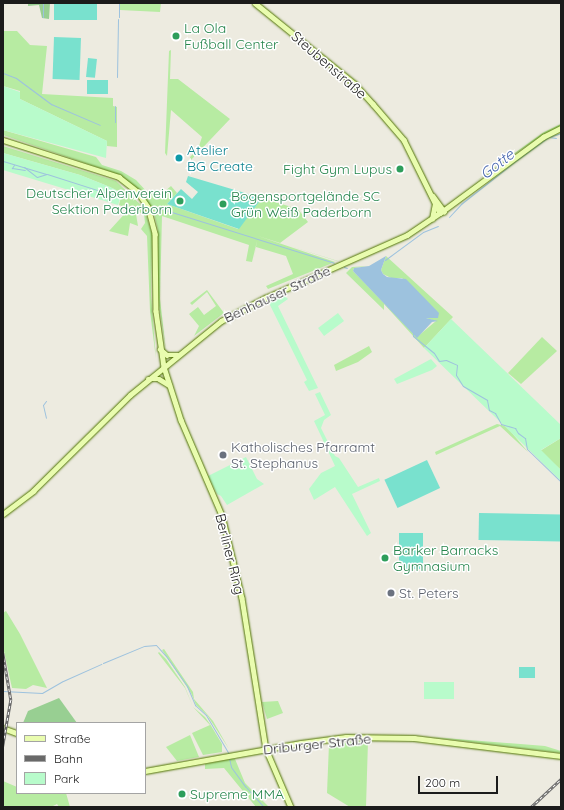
<!DOCTYPE html>
<meta charset="utf-8">
<style>
body{margin:0}
#map{position:relative;width:564px;height:810px;overflow:hidden;background:#edebe0;font-family:Quicksand,sans-serif}
div>[style]{position:absolute}
.grass>*{inset:0;background:#b7eba2}
.forest>*{inset:0;background:#98cf92}
.park>*{inset:0;background:#b8fbcb;transform-origin:0 0}
.pitch>*{inset:0;background:#79e1ce;transform-origin:0 0}
.water>*{inset:0;background:#9dc2de}
.stream>*{height:1px;margin:-0.5px;padding:0 0.5px;transform-origin:0.5px;border-radius:0.5px;background:#9dc2de}
.roads{filter:drop-shadow(0 0 1px #507400) drop-shadow(0 0 1px #507400)}
.secondary>*{height:4.5px;margin:-2.25px;padding:0 2.25px;transform-origin:2.25px;border-radius:2.25px;background:#e9fcaf}
.rail>*{height:2.5px;margin-top:-1.25px;transform-origin:0;background:repeating-linear-gradient(90deg,#fff 0 3px,#696969 0 6px);box-sizing:border-box;border-block:1px solid #696969}
.dots>*{width:11px;height:11px;translate:-50% -50%;box-sizing:border-box;border:2px solid #fff;border-radius:50%}
span{translate:-50% -50%;white-space:nowrap;text-align:center;line-height:1.15;-webkit-text-stroke:3px #fff;paint-order:stroke}
.leisure-label{font-size:14px;color:#27864d}
.left{translate:0 -50%;text-align:left}
.right{translate:-100% -50%;text-align:right}
.street-label{font-size:14px;color:#1b1b1b}
.culture-label{font-size:14px;color:#0d838f}
.worship-label{font-size:14px;color:#5b616d}
.water-label{font-size:15px;color:#4464ae;font-style:italic}
.frame{position:absolute;inset:0;border:4px solid #1b1b1b;pointer-events:none}
.legend{position:absolute;left:16px;top:722px;width:130px;height:72px;box-sizing:border-box;background:#fff;border:1px solid #a4a4a4;margin:0;padding:5px 7px;list-style:none;font-size:12px;color:#1b1b1b}
.legend li{display:flex;align-items:center;gap:8px;height:20px}
.legend b{width:20px;border:1px solid #a4a4a4}
.scale{position:absolute;left:418px;top:776px;width:80px;height:18px;box-sizing:border-box;border:2px solid #1b1b1b;border-top:0;padding-left:5px;font-size:12px;line-height:14px;white-space:nowrap;color:#1b1b1b;-webkit-text-stroke:3px #fff;paint-order:stroke}
</style>
<div id="map">
<div class="grass">
<div style="clip-path:polygon(120px 3px,161px 3px,160px 12px,120px 10px)"></div>
<div style="clip-path:polygon(3px 31px,17px 31px,30px 45px,47px 46px,42px 94px,113px 98px,113px 106px,117px 107px,117px 147px,107px 146px,107px 141px,20px 99px,20px 91px,3px 86px)"></div>
<div style="clip-path:polygon(171px 50px,170px 79px,178px 79px,230px 119px,191px 160px,190px 157px,198px 149px,202px 137px,171px 110px,167px 156px,165px 153px,169px 51px)"></div>
<div style="clip-path:polygon(561px 124px,561px 126px,544px 134px,473px 183px,544px 132px)"></div>
<div style="clip-path:polygon(3px 130px,96px 157px,102px 165px,121px 171px,136px 180px,148px 193px,164px 192px,171px 186px,177px 193px,167px 204px,238px 229px,262px 198px,298px 209px,308px 222px,280px 243px,338px 261px,337px 261px,258px 236px,335px 262px,268px 289px,266px 286px,293px 274px,286px 256px,256px 247px,253px 262px,257px 241px,252px 262px,246px 261px,249px 245px,162px 216px,160px 299px,166px 351px,158px 299px,158px 230px,155px 217px,144px 196px,120px 175px,3px 135px)"></div>
<div style="clip-path:polygon(3px 146px,116px 181px,144px 208px,152px 234px,151px 296px,156px 359px,150px 311px,147px 236px,141px 229px,145px 223px,144px 214px,119px 205px,122px 193px,110px 187px,80px 175px,3px 153px)"></div>
<div style="clip-path:polygon(129px 209px,136px 214px,138px 226px,130px 223px,128px 236px,109px 231px)"></div>
<div style="clip-path:polygon(evenodd,386px 256px,453px 317px,424px 348px,384px 304px,384px 310px,346px 273px,352px 267px,369px 266px,386px 256px,386px 256px,381px 270px,383px 274px,391px 278px,402px 278px,438px 313px,438px 317px,426px 318px,436px 321px,417px 337px,353px 271px,354px 268px,369px 266px,386px 256px)"></div>
<div style="clip-path:polygon(207px 290px,224px 313px,194px 336px,199px 326px,189px 314px,198px 307px,204px 315px,216px 306px,207px 292px,192px 305px,190px 303px)"></div>
<div style="clip-path:polygon(542px 337px,557px 351px,521px 384px,508px 373px)"></div>
<div style="clip-path:polygon(369px 346px,372px 352px,358px 362px,336px 371px,334px 365px)"></div>
<div style="clip-path:polygon(497px 424px,506px 426px,528px 452px,500px 426px,436px 455px,435px 452px)"></div>
<div style="clip-path:polygon(561px 438px,561px 470px,540px 451px)"></div>
<div style="clip-path:polygon(6px 611px,20px 634px,47px 688px,33px 685px,26px 689px,12px 688px,3px 647px,3px 613px)"></div>
<div style="clip-path:polygon(164px 649px,193px 692px,194px 699px,213px 721px,229px 749px,207px 715px,196px 705px,191px 693px,162px 650px)"></div>
<div style="clip-path:polygon(158px 653px,159px 652px,166px 659px,185px 687px,193px 707px,205px 717px,210px 724px,222px 744px,222px 752px,203px 755px,192px 733px,210px 725px,193px 707px,185px 688px)"></div>
<div style="clip-path:polygon(278px 701px,283px 713px,267px 719px,262px 702px)"></div>
<div style="clip-path:polygon(190px 735px,199px 757px,177px 761px,166px 747px)"></div>
<div style="clip-path:polygon(431px 737px,545px 746px,561px 751px,561px 753px)"></div>
<div style="clip-path:polygon(368px 741px,366px 807px,350px 807px,327px 793px,329px 744px)"></div>
<div style="clip-path:polygon(231px 759px,235px 759px,245px 783px,269px 807px,256px 807px,224px 768px,205px 769px,205px 764px)"></div>
<div style="clip-path:polygon(3px 781px,17px 787px,17px 793px,66px 793px,70px 807px,59px 807px,57px 804px,51px 807px,3px 807px)"></div>
</div>
<div class="forest">
<div style="clip-path:polygon(28px 3px,50px 3px,49px 19px,42px 18px,39px 5px,28px 6px)"></div>
<div style="clip-path:polygon(59px 698px,77px 723px,23px 723px,28px 711px)"></div>
</div>
<div class="park">
<div style="clip-path:polygon(3px 86px,20px 92px,20px 99px,107px 141px,106px 158px,3px 130px)"></div>
<div style="clip-path:polygon(3px 153px,80px 175px,110px 187px,122px 193px,118px 205px,3px 170px)"></div>
<div style="clip-path:polygon(284px 295px,288px 299px,278px 306px,318px 388px,309px 391px,304px 382px,307px 380px,268px 301px)"></div>
<div style="left:338px;top:313px;width:10px;height:25px;rotate:53deg"></div>
<div style="clip-path:polygon(451px 319px,561px 425px,561px 438px,541px 450px,561px 470px,561px 481px,424px 348px)"></div>
<div style="clip-path:polygon(431px 359px,437px 366px,432px 370px,397px 384px,394px 379px)"></div>
<div style="clip-path:polygon(320px 392px,331px 415px,324px 420px,321px 428px,335px 456px,339px 458px,358px 487px,379px 478px,380px 481px,352px 494px,371px 533px,367px 536px,335px 487px,314px 500px,309px 489px,321px 473px,335px 466px,314px 421px,325px 415px,315px 394px)"></div>
<div style="clip-path:polygon(246px 457px,257px 479px,264px 484px,227px 505px,221px 496px,217px 494px,208px 476px)"></div>
<div style="left:424px;top:682px;width:30px;height:17px"></div>
</div>
<div class="pitch">
<div style="left:54px;top:3px;width:43px;height:17px"></div>
<div style="left:54px;top:37px;width:27px;height:42px;rotate:2deg"></div>
<div style="left:88px;top:58px;width:9px;height:19px;rotate:6deg"></div>
<div style="left:87px;top:80px;width:21px;height:14px"></div>
<div style="clip-path:polygon(188px 176px,262px 198px,239px 229px,167px 204px,181px 189px,192px 199px,198px 192px,186px 182px)"></div>
<div style="left:427px;top:460px;width:31px;height:47px;rotate:65deg"></div>
<div style="left:479px;top:513px;width:82px;height:27px;rotate:1deg"></div>
<div style="left:399px;top:533px;width:24px;height:36px"></div>
<div style="left:519px;top:667px;width:16px;height:11px"></div>
</div>
<div class="water">
<div style="clip-path:polygon(386px 256px,381px 270px,383px 274px,387px 277px,406px 279px,439px 313px,438px 318px,426px 318px,438px 321px,432px 322px,417px 338px,353px 271px,354px 268px,369px 266px)"></div>
</div>
<div class="stream">
<div style="left:43px;top:3px;width:14px;rotate:90deg"></div>
<div style="left:119px;top:17px;width:14px;rotate:-90deg"></div>
<div style="left:3px;top:73px;width:14px;rotate:21deg"></div>
<div style="left:16px;top:78px;width:44px;rotate:36.6deg"></div>
<div style="left:51px;top:104px;width:53px;rotate:23.2deg"></div>
<div style="left:117px;top:77px;width:58px;rotate:-89deg"></div>
<div style="left:115px;top:122px;width:16px;rotate:-90deg"></div>
<div style="left:549px;top:137px;width:7px;rotate:8deg"></div>
<div style="left:3px;top:161px;width:45px;rotate:16.8deg"></div>
<div style="left:14px;top:165px;width:4px;rotate:124deg"></div>
<div style="left:12px;top:168px;width:13px;rotate:9deg"></div>
<div style="left:24px;top:167px;width:16px;rotate:38deg"></div>
<div style="left:37px;top:177px;width:10px;rotate:-17deg"></div>
<div style="left:47px;top:174px;width:76px;rotate:17.7deg"></div>
<div style="left:162px;top:209px;width:180px;rotate:17.4deg"></div>
<div style="left:449px;top:217px;width:18px;rotate:-47deg"></div>
<div style="left:461px;top:204px;width:71px;rotate:-38.2deg"></div>
<div style="left:517px;top:160px;width:39px;rotate:-36deg"></div>
<div style="left:549px;top:137px;width:13px;rotate:-18deg"></div>
<div style="left:385px;top:260px;width:47px;rotate:-36.4deg"></div>
<div style="left:423px;top:232px;width:16px;rotate:-22deg"></div>
<div style="left:344px;top:267px;width:3px;rotate:18deg"></div>
<div style="left:413px;top:333px;width:3px;rotate:90deg"></div>
<div style="left:413px;top:336px;width:27px;rotate:39deg"></div>
<div style="left:434px;top:353px;width:9px;rotate:58deg"></div>
<div style="left:439px;top:361px;width:7px;rotate:-8deg"></div>
<div style="left:446px;top:360px;width:12px;rotate:24deg"></div>
<div style="left:457px;top:365px;width:10px;rotate:96deg"></div>
<div style="left:456px;top:375px;width:13px;rotate:58deg"></div>
<div style="left:463px;top:386px;width:28px;rotate:30deg"></div>
<div style="left:487px;top:400px;width:10px;rotate:79deg"></div>
<div style="left:489px;top:410px;width:7px;rotate:27deg"></div>
<div style="left:495px;top:413px;width:13px;rotate:61deg"></div>
<div style="left:501px;top:424px;width:15px;rotate:16deg"></div>
<div style="left:515px;top:428px;width:6px;rotate:59deg"></div>
<div style="left:518px;top:433px;width:9px;rotate:36deg"></div>
<div style="left:525px;top:438px;width:11px;rotate:80deg"></div>
<div style="left:527px;top:449px;width:47px;rotate:44.1deg"></div>
<div style="left:46px;top:401px;width:5px;rotate:127deg"></div>
<div style="left:43px;top:405px;width:13px;rotate:77deg"></div>
<div style="left:103px;top:663px;width:44px;rotate:-22.5deg"></div>
<div style="left:144px;top:646px;width:12px;rotate:-5deg"></div>
<div style="left:156px;top:645px;width:15px;rotate:48deg"></div>
<div style="left:166px;top:656px;width:37px;rotate:55deg"></div>
<div style="left:187px;top:686px;width:21px;rotate:67deg"></div>
<div style="left:195px;top:705px;width:15px;rotate:42deg"></div>
<div style="left:206px;top:715px;width:45px;rotate:59.5deg"></div>
<div style="left:3px;top:691px;width:39px;rotate:3deg"></div>
<div style="left:42px;top:693px;width:24px;rotate:-30deg"></div>
<div style="left:63px;top:681px;width:42px;rotate:-24.1deg"></div>
<div style="left:229px;top:758px;width:9px;rotate:77deg"></div>
<div style="left:231px;top:767px;width:24px;rotate:54deg"></div>
<div style="left:245px;top:786px;width:28px;rotate:48deg"></div>
</div>
<div class="roads">
<div class="secondary">
<div style="left:255px;top:3px;width:129px;rotate:39deg"></div>
<div style="left:355px;top:84px;width:27px;rotate:48deg"></div>
<div style="left:373px;top:104px;width:48px;rotate:49.3deg"></div>
<div style="left:404px;top:140px;width:81px;rotate:63.7deg"></div>
<div style="left:3px;top:140px;width:122px;rotate:17.7deg"></div>
<div style="left:119px;top:177px;width:23px;rotate:38deg"></div>
<div style="left:137px;top:191px;width:19px;rotate:55deg"></div>
<div style="left:148px;top:207px;width:28px;rotate:75deg"></div>
<div style="left:155px;top:234px;width:77px;rotate:89.3deg"></div>
<div style="left:156px;top:311px;width:57px;rotate:81.9deg"></div>
<div style="left:164px;top:367px;width:56px;rotate:72.2deg"></div>
<div style="left:181px;top:420px;width:103px;rotate:66.7deg"></div>
<div style="left:222px;top:515px;width:85px;rotate:76.5deg"></div>
<div style="left:242px;top:598px;width:153px;rotate:81deg"></div>
<div style="left:266px;top:749px;width:63px;rotate:66.7deg"></div>
<div style="left:433px;top:196px;width:19px;rotate:54deg"></div>
<div style="left:432px;top:219px;width:16px;rotate:-79deg"></div>
<div style="left:160px;top:349px;width:9px;rotate:41deg"></div>
<div style="left:167px;top:355px;width:11px"></div>
<div style="left:148px;top:379px;width:11px"></div>
<div style="left:159px;top:379px;width:12px;rotate:31deg"></div>
<div style="left:3px;top:514px;width:38px;rotate:-37deg"></div>
<div style="left:33px;top:491px;width:136px;rotate:-44.7deg"></div>
<div style="left:130px;top:395px;width:117px;rotate:-39.1deg"></div>
<div style="left:221px;top:321px;width:50px;rotate:-27.6deg"></div>
<div style="left:265px;top:298px;width:155px;rotate:-23.9deg"></div>
<div style="left:407px;top:235px;width:40px;rotate:-34deg"></div>
<div style="left:440px;top:213px;width:128px;rotate:-36.4deg"></div>
<div style="left:543px;top:137px;width:20px;rotate:-27deg"></div>
<div style="left:3px;top:728px;width:15px;rotate:20deg"></div>
<div style="left:145px;top:771px;width:158px;rotate:-10.2deg"></div>
<div style="left:301px;top:743px;width:45px;rotate:-7.6deg"></div>
<div style="left:346px;top:737px;width:68px;rotate:0.8deg"></div>
<div style="left:414px;top:738px;width:148px;rotate:7deg"></div>
</div>
</div>
<div class="rail">
<div style="left:3px;top:653px;width:48px;rotate:80.3deg"></div>
<div style="left:11px;top:700px;width:47px;rotate:99.9deg"></div>
<div style="left:531px;top:807px;width:41px;rotate:-43deg"></div>
</div>
<div class="dots">
<div style="left:176px;top:36px;background:#2e9e5b"></div>
<div style="left:179px;top:158px;background:#0f9aa8"></div>
<div style="left:400px;top:169px;background:#2e9e5b"></div>
<div style="left:180px;top:201px;background:#2e9e5b"></div>
<div style="left:223px;top:204px;background:#2e9e5b"></div>
<div style="left:223px;top:455px;background:#6b7280"></div>
<div style="left:385px;top:558px;background:#2e9e5b"></div>
<div style="left:391px;top:593px;background:#6b7280"></div>
<div style="left:182px;top:794px;background:#2e9e5b"></div>
</div>
<div class="leisure-label">
<span class="left" style="left:184px;top:36px">La Ola<br>Fußball Center</span>
<span class="right" style="left:392px;top:169px">Fight Gym Lupus</span>
<span class="right" style="left:172px;top:201px">Deutscher Alpenverein<br>Sektion Paderborn</span>
<span class="left" style="left:231px;top:204px">Bogensportgelände SC<br>Grün Weiß Paderborn</span>
<span class="left" style="left:393px;top:558px">Barker Barracks<br>Gymnasium</span>
<span class="left" style="left:190px;top:794px">Supreme MMA</span>
</div>
<div class="street-label">
<span style="left:329px;top:65px;rotate:41deg">Steubenstraße</span>
<span style="left:277px;top:294px;rotate:-25deg">Benhauser Straße</span>
<span style="left:230px;top:554px;rotate:76deg">Berliner Ring</span>
<span style="left:317px;top:744px;rotate:-6deg">Driburger Straße</span>
</div>
<div class="culture-label">
<span class="left" style="left:187px;top:158px">Atelier<br>BG Create</span>
</div>
<div class="worship-label">
<span class="left" style="left:231px;top:455px">Katholisches Pfarramt<br>St. Stephanus</span>
<span class="left" style="left:399px;top:593px">St. Peters</span>
</div>
<div class="water-label">
<span style="left:497px;top:164px;rotate:-38deg">Gotte</span>
</div>
<div class="frame"></div>
<ul class="legend">
<li><b style="height:5px;background:#e9fcaf"></b>Straße</li>
<li><b style="height:5px;background:#696969"></b>Bahn</li>
<li><b style="height:11px;background:#b8fbcb"></b>Park</li>
</ul>
<div class="scale">200 m</div>
</div>
